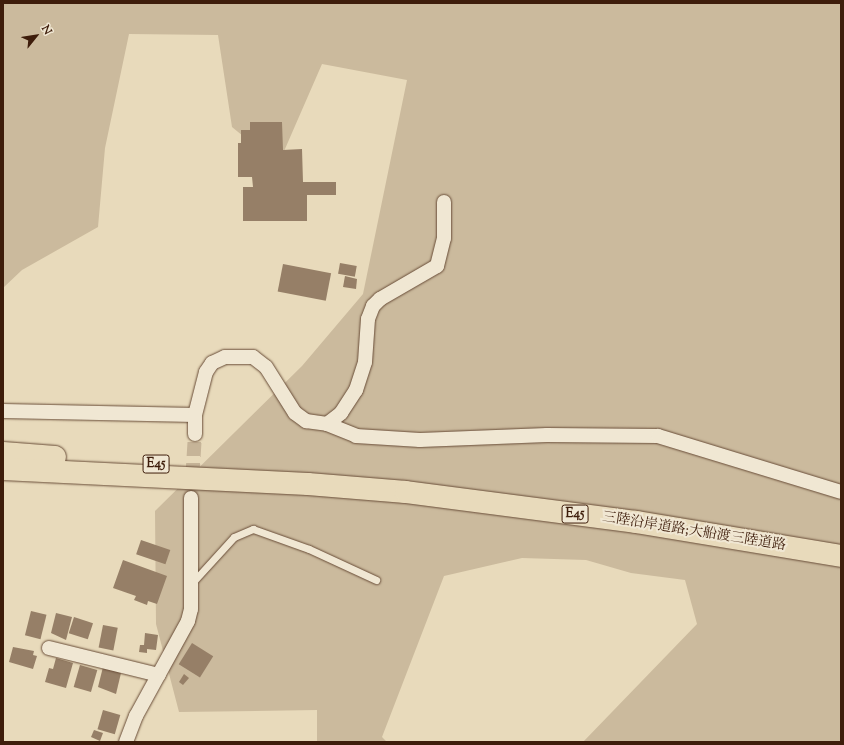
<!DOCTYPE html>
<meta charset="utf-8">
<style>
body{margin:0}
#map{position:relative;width:844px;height:745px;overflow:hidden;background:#e8dabb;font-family:"Sorts Mill Goudy","Noto Serif JP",serif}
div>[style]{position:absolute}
.green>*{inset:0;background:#cbba9d}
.building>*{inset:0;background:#967f67;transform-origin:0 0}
.minor-tunnel>*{height:14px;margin-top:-7px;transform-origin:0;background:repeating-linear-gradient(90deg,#c6b498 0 14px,transparent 0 21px)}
.roads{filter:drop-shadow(0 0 1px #684c37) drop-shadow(0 0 1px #684c37)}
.service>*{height:7px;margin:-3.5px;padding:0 3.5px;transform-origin:3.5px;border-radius:3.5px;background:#f0e7d3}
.minor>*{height:14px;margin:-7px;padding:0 7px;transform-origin:7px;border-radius:7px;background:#f0e7d3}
.motorway>*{height:22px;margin:-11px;padding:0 11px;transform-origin:11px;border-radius:11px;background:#e8dabb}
span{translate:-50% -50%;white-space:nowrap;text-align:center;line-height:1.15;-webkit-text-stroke:4px #f0e7d3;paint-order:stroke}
.shield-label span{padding:1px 3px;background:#f0e7d3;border:1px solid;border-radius:3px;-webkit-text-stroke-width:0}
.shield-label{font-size:13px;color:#3e1d0b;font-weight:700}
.street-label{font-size:14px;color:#3e1d0b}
.frame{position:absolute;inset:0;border:4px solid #3e1d0b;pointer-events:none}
.north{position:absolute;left:16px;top:16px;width:40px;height:40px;-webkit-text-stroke:3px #f0e7d3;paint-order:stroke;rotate:60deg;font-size:11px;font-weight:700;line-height:16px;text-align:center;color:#3e1d0b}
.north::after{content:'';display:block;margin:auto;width:14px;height:18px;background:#3e1d0b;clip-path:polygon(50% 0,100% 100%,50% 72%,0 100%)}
</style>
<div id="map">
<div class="green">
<div style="clip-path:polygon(3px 3px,841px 3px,841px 742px,583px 742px,697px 624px,685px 580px,631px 573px,586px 560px,522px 558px,444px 576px,382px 737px,387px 742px,317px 742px,317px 710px,179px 712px,156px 624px,155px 511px,302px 366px,363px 294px,407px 80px,322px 64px,278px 165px,232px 127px,218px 35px,129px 34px,105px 148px,98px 227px,22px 270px,3px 288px)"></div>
</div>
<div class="building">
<div style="clip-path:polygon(250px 122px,282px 122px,283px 150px,302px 149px,303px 182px,336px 182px,336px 195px,307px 195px,307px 221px,243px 221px,243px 187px,253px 187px,252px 177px,238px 177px,238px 143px,241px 143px,241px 130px,250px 130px)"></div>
<div style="left:340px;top:263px;width:17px;height:11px;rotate:10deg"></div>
<div style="left:283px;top:264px;width:49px;height:28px;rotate:11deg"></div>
<div style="clip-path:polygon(345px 276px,357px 279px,356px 289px,343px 287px)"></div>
<div style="left:141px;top:540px;width:31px;height:15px;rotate:19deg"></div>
<div style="clip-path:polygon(123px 560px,167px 576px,157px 604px,148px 601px,147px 605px,134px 600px,136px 596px,113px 588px)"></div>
<div style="left:31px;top:611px;width:16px;height:25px;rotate:14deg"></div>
<div style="clip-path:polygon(56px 613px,72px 617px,66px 640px,51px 633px)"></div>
<div style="left:74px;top:617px;width:20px;height:17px;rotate:18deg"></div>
<div style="left:103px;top:625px;width:15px;height:23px;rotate:11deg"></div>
<div style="clip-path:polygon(145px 633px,158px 635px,156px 650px,147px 649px,147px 653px,139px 652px,140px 645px,144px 645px)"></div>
<div style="left:192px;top:643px;width:25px;height:25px;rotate:32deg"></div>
<div style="clip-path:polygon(13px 647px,34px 651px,33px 655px,37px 656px,33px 669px,9px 662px)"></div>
<div style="clip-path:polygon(56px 658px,73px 663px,66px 688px,45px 682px,49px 668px,53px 669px)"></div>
<div style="left:80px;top:665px;width:18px;height:23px;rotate:16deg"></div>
<div style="clip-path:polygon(103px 667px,121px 673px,116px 694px,98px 687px)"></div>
<div style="clip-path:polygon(184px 674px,189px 678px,183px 685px,179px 682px)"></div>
<div style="left:103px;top:710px;width:18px;height:20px;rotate:16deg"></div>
<div style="clip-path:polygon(94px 730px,103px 733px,100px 741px,91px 737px)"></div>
</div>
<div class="minor-tunnel">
<div style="left:191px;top:498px;width:64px;rotate:-86.4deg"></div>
</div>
<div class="roads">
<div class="service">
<div style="left:192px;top:583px;width:62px;rotate:-47.6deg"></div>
<div style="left:234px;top:537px;width:21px;rotate:-23deg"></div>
<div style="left:253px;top:529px;width:59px;rotate:19.7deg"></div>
<div style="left:309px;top:549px;width:74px;rotate:24.8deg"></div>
</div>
<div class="minor">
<div style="left:3px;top:411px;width:192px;rotate:1.2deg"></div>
<div style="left:327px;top:424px;width:18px;rotate:-38deg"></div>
<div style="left:341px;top:413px;width:27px;rotate:-57deg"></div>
<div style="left:356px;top:390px;width:29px;rotate:-72deg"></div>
<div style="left:365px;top:362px;width:43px;rotate:-86deg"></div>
<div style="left:368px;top:319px;width:14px;rotate:-69deg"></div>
<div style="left:373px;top:306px;width:10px;rotate:-45deg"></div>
<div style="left:380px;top:299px;width:66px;rotate:-30.1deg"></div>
<div style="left:437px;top:266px;width:29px;rotate:-76deg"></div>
<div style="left:444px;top:238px;width:36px;rotate:-90deg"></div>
<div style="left:195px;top:434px;width:19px;rotate:-90deg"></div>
<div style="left:195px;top:415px;width:44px;rotate:-75.7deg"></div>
<div style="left:206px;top:372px;width:11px;rotate:-56deg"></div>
<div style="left:212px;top:363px;width:14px;rotate:-25deg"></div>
<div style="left:225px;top:357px;width:28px"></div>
<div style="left:253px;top:357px;width:16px;rotate:38deg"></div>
<div style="left:266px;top:367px;width:54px;rotate:57.8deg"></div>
<div style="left:295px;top:413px;width:14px;rotate:36deg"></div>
<div style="left:306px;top:421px;width:21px;rotate:8deg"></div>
<div style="left:327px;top:424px;width:31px;rotate:22deg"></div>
<div style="left:356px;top:436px;width:64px;rotate:3.6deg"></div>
<div style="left:420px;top:440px;width:127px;rotate:-2.3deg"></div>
<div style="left:547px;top:435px;width:111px;rotate:0.5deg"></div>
<div style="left:658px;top:436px;width:191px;rotate:17deg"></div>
<div style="left:49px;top:648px;width:113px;rotate:13.8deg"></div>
<div style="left:126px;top:742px;width:28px;rotate:-69deg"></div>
<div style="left:136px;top:716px;width:108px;rotate:-61.3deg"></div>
<div style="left:188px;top:621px;width:12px;rotate:-76deg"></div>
<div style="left:191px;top:609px;width:111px;rotate:-90deg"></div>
</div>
<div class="motorway">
<div style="left:3px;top:453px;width:52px;rotate:4.4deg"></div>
<div style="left:3px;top:469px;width:305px;rotate:2.8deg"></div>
<div style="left:308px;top:484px;width:98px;rotate:4.7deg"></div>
<div style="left:406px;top:492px;width:232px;rotate:7.4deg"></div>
<div style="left:636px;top:522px;width:208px;rotate:9.4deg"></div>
</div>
</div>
<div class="shield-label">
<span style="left:156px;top:464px">E45</span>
<span style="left:575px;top:514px">E45</span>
</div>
<div class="street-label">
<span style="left:694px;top:532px;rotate:9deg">三陸沿岸道路;大船渡三陸道路</span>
</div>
<div class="frame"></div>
<div class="north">N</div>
</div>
